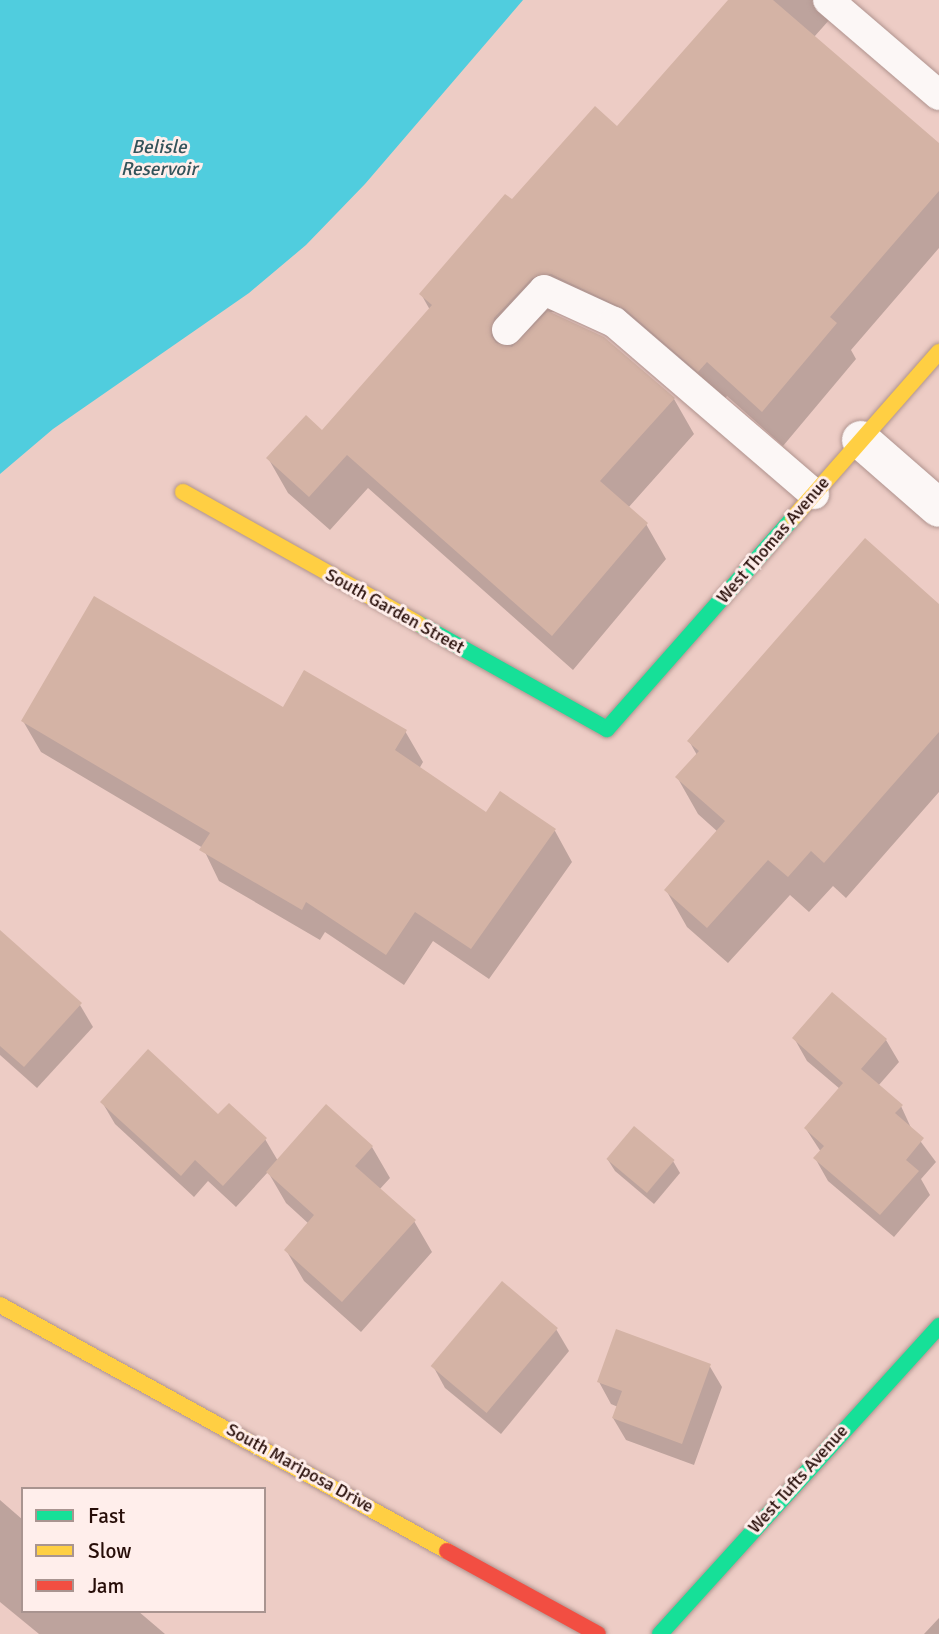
<!DOCTYPE html>
<style>
body{margin:0}
#map{position:relative;width:939px;height:1634px;overflow:hidden;background:#edccc5;font-family:Signika,sans-serif}
div>[style]{position:absolute}
.water>*{inset:0;background:#50cdde}
.shadow>*{inset:0;background:#0003}
.building>*{inset:0;background:#d4b3a5;transform-origin:0 0}
.roads{filter:drop-shadow(0 0 2px #af938e) drop-shadow(0 0 2px #af938e)}
.lane>*{height:30px;margin:-15px;padding:0 15px;transform-origin:15px;border-radius:15px;background:#fcf7f6}
.street>*{height:38px;margin:-19px;padding:0 19px;transform-origin:19px;border-radius:19px;background:#fcf7f6}
.fast>*{height:16px;margin:-8px;padding:0 8px;transform-origin:8px;border-radius:8px;background:#16e098}
.slow>*{height:16px;margin:-8px;padding:0 8px;transform-origin:8px;border-radius:8px;background:#ffcf43}
.jam>*{height:16px;margin:-8px;padding:0 8px;transform-origin:8px;border-radius:8px;background:#f24e42}
span{translate:-50% -50%;white-space:nowrap;text-align:center;line-height:1.15;-webkit-text-stroke:6px #ffeeeb;paint-order:stroke}
.street-label{font-size:18px;color:#270d08}
.water-label{font-size:19px;color:#33535a;font-style:italic}
.legend{position:absolute;left:21px;top:1487px;width:245px;height:126px;box-sizing:border-box;background:#ffeeeb;border:2px solid #a99490;margin:0;padding:9px 12px;list-style:none;font-size:21px;color:#270d08}
.legend li{display:flex;align-items:center;gap:14px;height:35px}
.legend b{width:35px;border:2px solid #a99490}
</style>
<div id="map">
<div class="water">
<div style="clip-path:polygon(0 0,523px 0,365px 184px,306px 245px,249px 293px,53px 429px,0 474px)"></div>
</div>
<div class="shadow">
<div style="clip-path:polygon(731px 0,847px 0,814px 37px,939px 145px,939px 248px,851px 350px,856px 359px,783px 446px,727px 396px,719px 405px,572px 308px,548px 313px,674px 399px,694px 434px,628px 508px,646px 524px,666px 559px,573px 670px,368px 488px,330px 530px,288px 493px,268px 458px,322px 433px,430px 310px,421px 294px,512px 202px,617px 129px)"></div>
<div style="clip-path:polygon(939px 606px,939px 792px,846px 898px,833px 886px,809px 912px,790px 895px,728px 963px,687px 927px,666px 890px,718px 832px,698px 814px,677px 777px,697px 755px,689px 741px)"></div>
<div style="clip-path:polygon(283px 710px,405px 731px,423px 762px,419px 769px,486px 815px,555px 831px,572px 862px,489px 979px,433px 941px,404px 985px,325px 932px,320px 940px,219px 881px,203px 848px,41px 752px,23px 721px)"></div>
<div style="clip-path:polygon(0 940px,80px 1005px,93px 1027px,37px 1088px,0 1055px)"></div>
<div style="clip-path:polygon(794px 1038px,886px 1040px,899px 1062px,878px 1086px,901px 1106px,912px 1130px,936px 1162px,921px 1179px,930px 1195px,894px 1237px,828px 1181px,815px 1158px,821px 1152px,806px 1129px,840px 1089px,807px 1061px)"></div>
<div style="clip-path:polygon(102px 1102px,218px 1116px,265px 1139px,278px 1161px,372px 1147px,390px 1178px,379px 1190px,414px 1221px,432px 1252px,361px 1332px,304px 1281px,286px 1250px,309px 1224px,286px 1203px,268px 1172px,236px 1207px,208px 1181px,194px 1197px,115px 1124px)"></div>
<div style="clip-path:polygon(608px 1160px,673px 1161px,680px 1173px,654px 1204px,615px 1171px)"></div>
<div style="clip-path:polygon(556px 1329px,569px 1351px,501px 1434px,445px 1388px,433px 1366px)"></div>
<div style="clip-path:polygon(709px 1365px,722px 1387px,694px 1465px,626px 1440px,613px 1418px,618px 1407px,611px 1404px,599px 1382px)"></div>
<div style="clip-path:polygon(0 1500px,23px 1520px,23px 1611px,138px 1611px,165px 1634px,39px 1634px,0 1602px)"></div>
<div style="clip-path:polygon(939px 1618px,939px 1634px,924px 1634px)"></div>
</div>
<div class="building">
<div style="clip-path:polygon(728px 0,773px 0,939px 143px,939px 191px,830px 317px,837px 323px,762px 412px,707px 362px,698px 372px,625px 309px,551px 274px,532px 278px,494px 318px,491px 336px,496px 343px,512px 347px,548px 311px,604px 337px,675px 398px,600px 481px,648px 523px,552px 636px,347px 455px,309px 497px,266px 458px,306px 415px,322px 430px,432px 305px,419px 294px,505px 194px,512px 199px,595px 106px,617px 126px)"></div>
<div style="clip-path:polygon(865px 538px,939px 604px,939px 732px,824px 863px,811px 851px,788px 877px,768px 860px,707px 928px,664px 890px,725px 821px,675px 777px,699px 751px,687px 741px)"></div>
<div style="clip-path:polygon(94px 596px,283px 707px,304px 670px,407px 730px,395px 750px,486px 812px,500px 791px,556px 829px,471px 949px,415px 912px,386px 955px,306px 902px,302px 910px,199px 850px,210px 833px,21px 721px)"></div>
<div style="clip-path:polygon(0 930px,82px 1003px,24px 1067px,0 1046px)"></div>
<div style="clip-path:polygon(832px 992px,887px 1039px,861px 1069px,903px 1105px,895px 1113px,924px 1138px,906px 1160px,919px 1171px,880px 1215px,813px 1158px,824px 1146px,804px 1128px,843px 1083px,792px 1038px)"></div>
<div style="clip-path:polygon(148px 1049px,218px 1114px,229px 1103px,267px 1138px,223px 1186px,195px 1160px,181px 1176px,100px 1102px)"></div>
<div style="clip-path:polygon(326px 1104px,373px 1146px,355px 1166px,416px 1220px,342px 1302px,284px 1250px,314px 1215px,266px 1172px)"></div>
<div style="left:634px;top:1126px;width:53px;height:43px;rotate:40deg"></div>
<div style="left:502px;top:1281px;width:73px;height:111px;rotate:40deg"></div>
<div style="clip-path:polygon(616px 1329px,711px 1364px,682px 1444px,612px 1418px,622px 1391px,597px 1382px)"></div>
</div>
<div class="roads">
<div class="lane">
<div style="left:828px;top:0;width:146px;rotate:40.6deg"></div>
<div style="left:507px;top:330px;width:54px;rotate:-47.2deg"></div>
<div style="left:544px;top:290px;width:77px;rotate:24.6deg"></div>
<div style="left:614px;top:322px;width:264px;rotate:40.7deg"></div>
</div>
<div class="street">
<div style="left:861px;top:440px;width:103px;rotate:41.1deg"></div>
</div>
<div class="fast">
<div style="left:419px;top:624px;width:215px;rotate:29.2deg"></div>
<div style="left:607px;top:729px;width:281px;rotate:-48.6deg"></div>
<div style="left:660px;top:1634px;width:416px;rotate:-47.8deg"></div>
</div>
<div class="slow">
<div style="left:183px;top:492px;width:270px;rotate:29.2deg"></div>
<div style="left:793px;top:518px;width:221px;rotate:-48.7deg"></div>
<div style="left:0;top:1305px;width:510px;rotate:28.83deg"></div>
</div>
<div class="jam">
<div style="left:447px;top:1551px;width:172px;rotate:28.8deg"></div>
</div>
</div>
<div class="street-label">
<span style="left:773px;top:540px;rotate:-49deg">West Thomas Avenue</span>
<span style="left:395px;top:611px;rotate:29deg">South Garden Street</span>
<span style="left:300px;top:1468px;rotate:29deg">South Mariposa Drive</span>
<span style="left:798px;top:1479px;rotate:-48deg">West Tufts Avenue</span>
</div>
<div class="water-label">
<span style="left:159px;top:159px">Belisle<br>Reservoir</span>
</div>
<ul class="legend">
<li><b style="height:9px;background:#16e098"></b>Fast</li>
<li><b style="height:9px;background:#ffcf43"></b>Slow</li>
<li><b style="height:9px;background:#f24e42"></b>Jam</li>
</ul>
</div>
